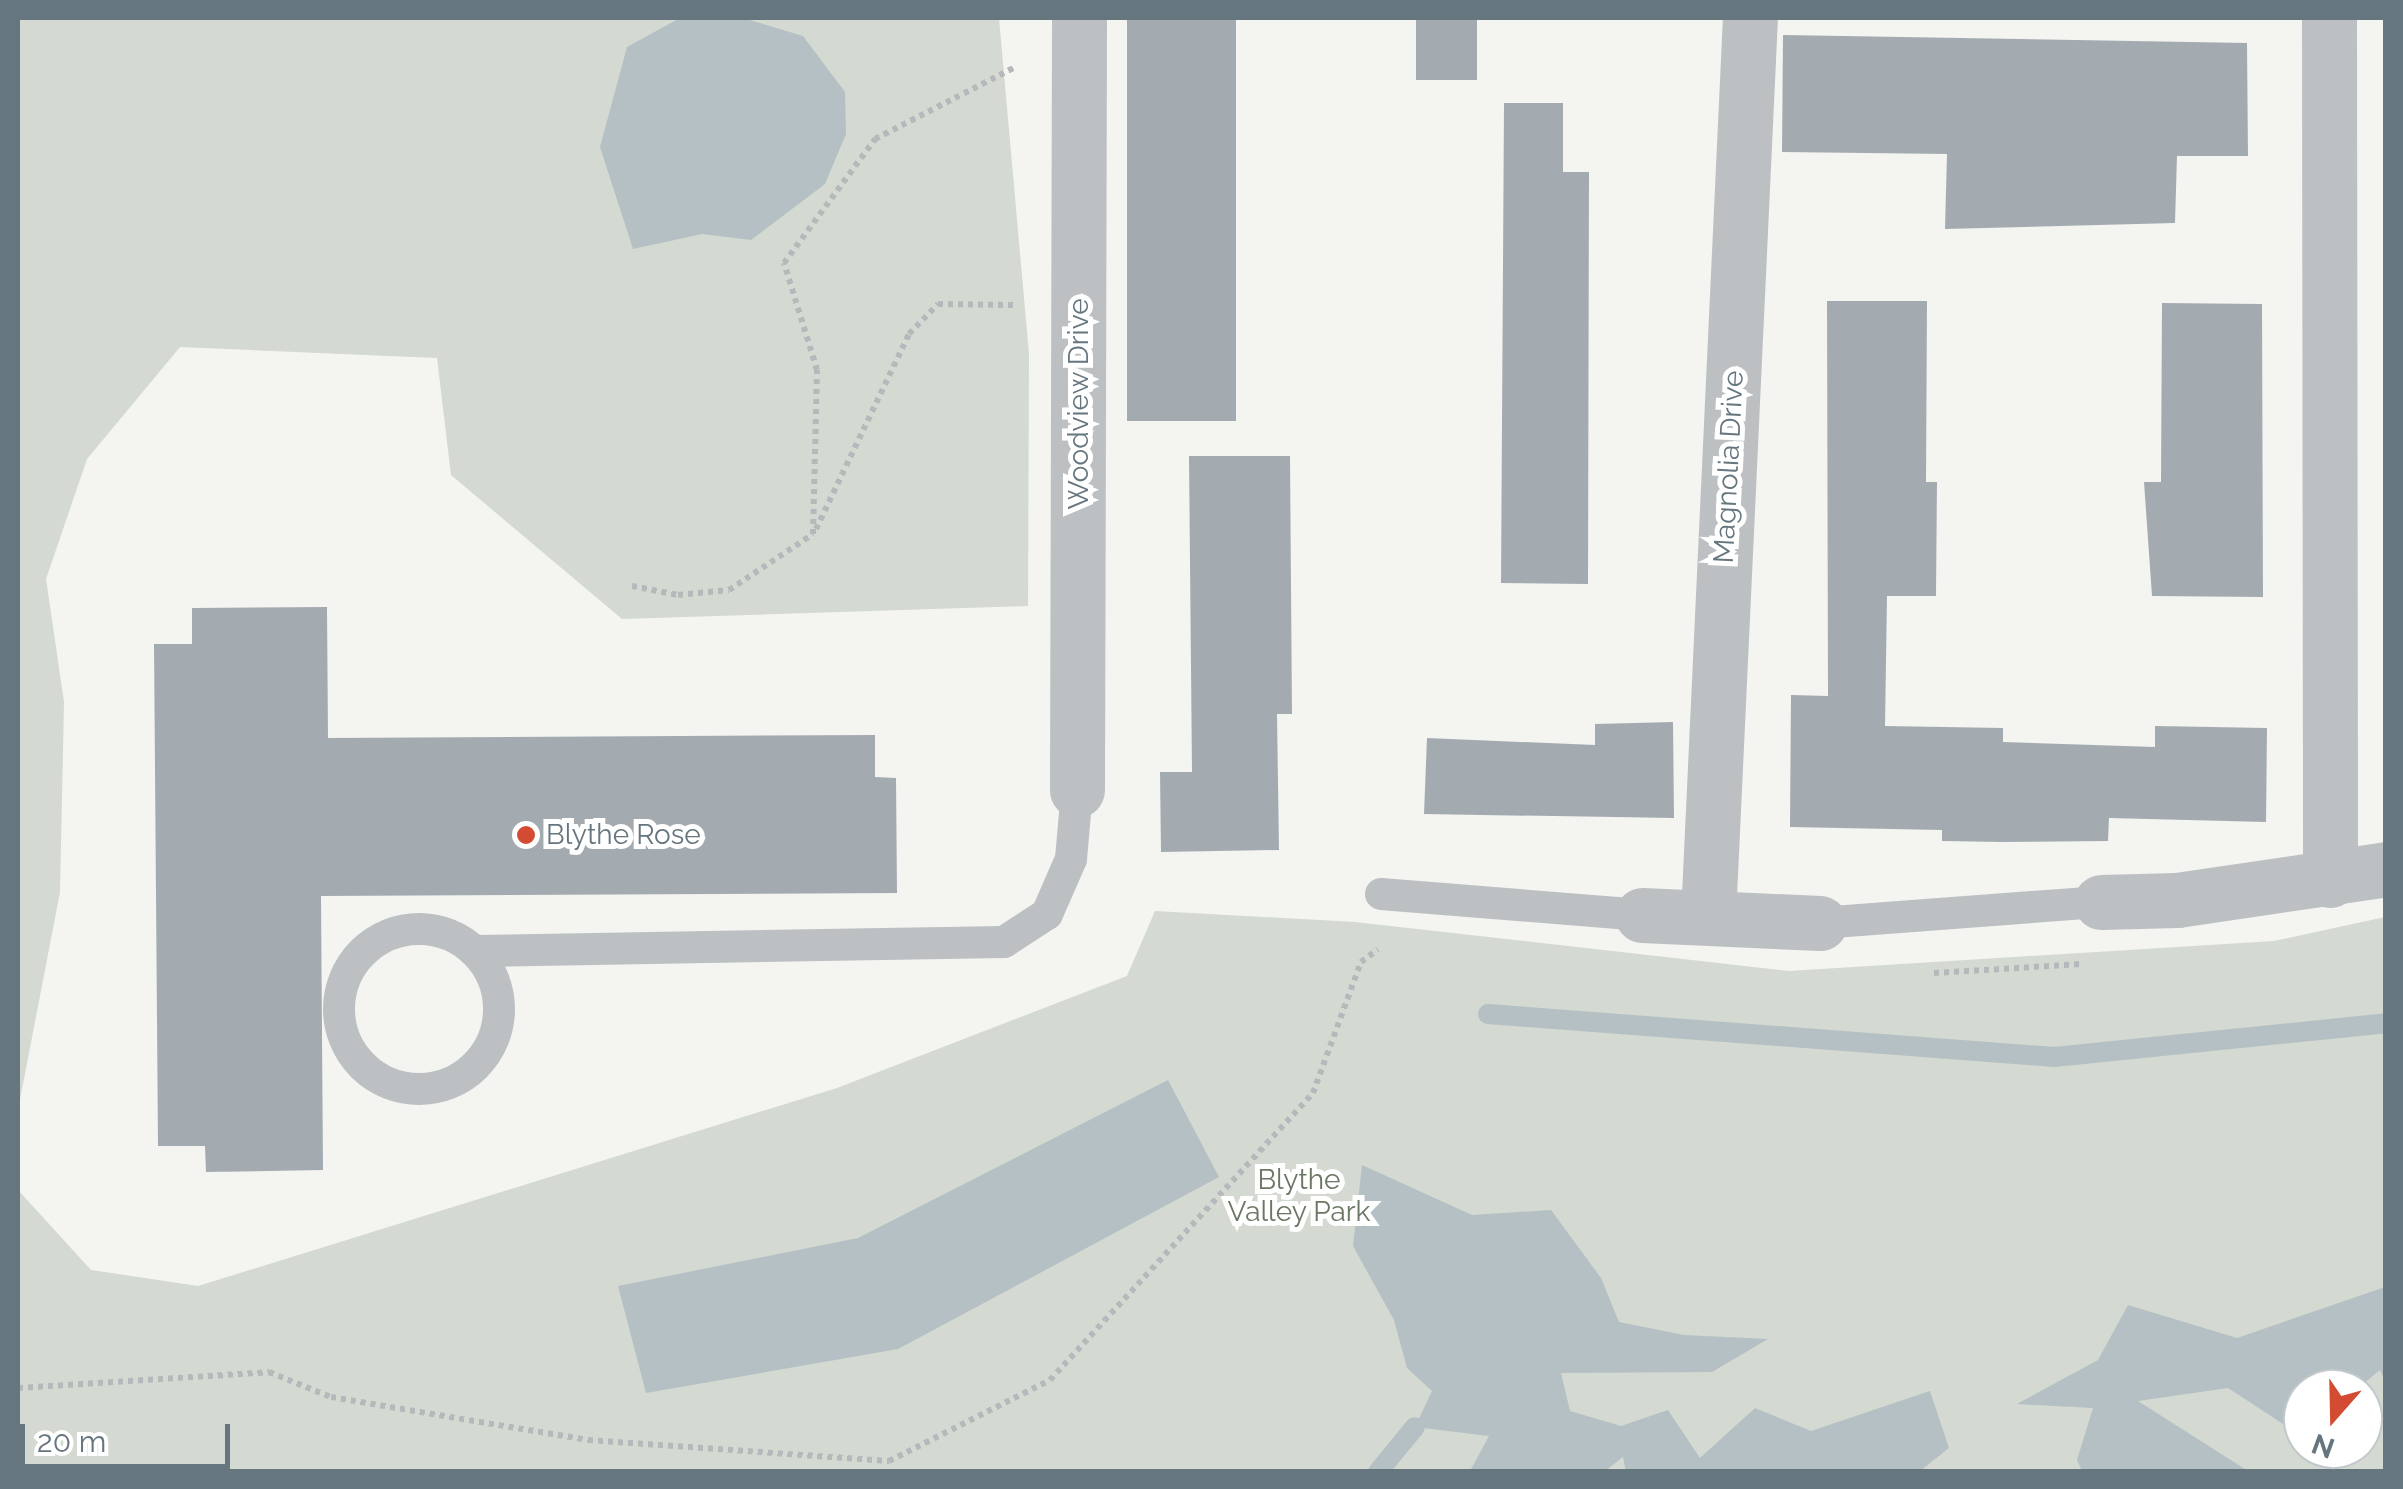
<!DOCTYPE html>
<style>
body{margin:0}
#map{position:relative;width:2403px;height:1489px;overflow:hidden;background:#f4f4f1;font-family:Raleway,sans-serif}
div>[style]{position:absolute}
.green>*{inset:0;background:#d4d9d1}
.water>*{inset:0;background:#b4c0c3}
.stream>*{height:20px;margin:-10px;padding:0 10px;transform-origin:10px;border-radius:10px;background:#b4c0c3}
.building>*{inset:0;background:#a4abb0;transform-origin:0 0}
.path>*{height:6px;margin-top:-3px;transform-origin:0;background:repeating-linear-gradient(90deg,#b6b9bb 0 5px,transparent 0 10px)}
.lane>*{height:32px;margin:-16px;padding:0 16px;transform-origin:16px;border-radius:16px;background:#bcc0c3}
.lane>.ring{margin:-16px;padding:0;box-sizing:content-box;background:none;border:32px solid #bcc0c3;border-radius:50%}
.street>*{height:55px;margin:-27.5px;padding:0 27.5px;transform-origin:27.5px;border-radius:27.5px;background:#bcc0c3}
.dots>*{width:28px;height:28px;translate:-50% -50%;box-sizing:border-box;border:5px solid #fff;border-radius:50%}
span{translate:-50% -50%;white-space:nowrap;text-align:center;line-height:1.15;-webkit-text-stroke:10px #fff;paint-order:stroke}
.street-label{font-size:28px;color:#66767f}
.poi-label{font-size:28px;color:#66767f}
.left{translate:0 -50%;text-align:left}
.park-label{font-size:28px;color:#6a7764}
.frame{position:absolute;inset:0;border:20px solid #66767f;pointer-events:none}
.north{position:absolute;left:2283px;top:1369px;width:100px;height:100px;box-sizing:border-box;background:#fff;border:2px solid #c2c8cc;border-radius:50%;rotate:200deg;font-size:28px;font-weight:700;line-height:40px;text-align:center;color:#66767f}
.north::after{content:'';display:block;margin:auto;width:35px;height:45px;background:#d34b33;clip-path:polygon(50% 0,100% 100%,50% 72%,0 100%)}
.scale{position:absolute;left:20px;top:1424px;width:210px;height:45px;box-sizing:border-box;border:5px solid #66767f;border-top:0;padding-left:12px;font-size:30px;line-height:35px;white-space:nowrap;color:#66767f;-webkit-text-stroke:8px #fff;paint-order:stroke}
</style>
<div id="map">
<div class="green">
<div style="clip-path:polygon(18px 18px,999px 18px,1029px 354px,1028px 606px,622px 619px,451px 475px,437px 358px,180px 347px,87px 459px,46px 579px,64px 702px,60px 892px,18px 1110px)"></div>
<div style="clip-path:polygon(evenodd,1155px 911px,1355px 922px,1789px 971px,2274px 941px,2385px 917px,2385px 1471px,18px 1471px,18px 1190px,91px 1270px,198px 1286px,837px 1088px,1127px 976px,1155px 911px,2303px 1389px,2363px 1389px,2363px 1449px,2303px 1449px,2303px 1389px)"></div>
</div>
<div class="water">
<div style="clip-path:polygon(680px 18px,743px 18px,803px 36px,845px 92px,846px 134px,825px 184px,751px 240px,702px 234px,633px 249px,600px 147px,627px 47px)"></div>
<div style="clip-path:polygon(1168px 1080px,1219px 1177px,898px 1349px,646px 1393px,618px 1286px,858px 1238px)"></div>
<div style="clip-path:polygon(1362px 1165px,1472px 1215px,1551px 1210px,1601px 1278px,1619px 1322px,1684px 1335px,1768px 1339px,1712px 1372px,1561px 1373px,1570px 1411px,1621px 1426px,1668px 1410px,1700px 1458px,1755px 1408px,1811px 1431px,1930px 1391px,1949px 1448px,1920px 1471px,1626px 1472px,1623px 1457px,1605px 1471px,1470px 1471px,1489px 1436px,1415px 1427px,1432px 1391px,1407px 1368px,1394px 1320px,1353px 1246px)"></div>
<div style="clip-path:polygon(2385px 1287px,2385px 1381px,2380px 1370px,2357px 1389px,2303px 1389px,2303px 1437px,2228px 1388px,2138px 1401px,2248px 1471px,2082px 1471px,2077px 1460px,2093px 1408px,2017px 1404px,2098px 1360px,2128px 1305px,2237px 1338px)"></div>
</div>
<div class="stream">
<div style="left:1488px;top:1014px;width:568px;rotate:4.34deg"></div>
<div style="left:2054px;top:1057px;width:334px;rotate:-5.8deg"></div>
<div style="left:1378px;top:1472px;width:58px;rotate:-50.6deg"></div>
</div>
<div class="building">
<div style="left:1127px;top:18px;width:109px;height:403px"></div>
<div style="left:1416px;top:18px;width:61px;height:62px"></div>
<div style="clip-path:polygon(1783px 35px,2247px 43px,2248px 156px,2177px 156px,2175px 223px,1945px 229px,1947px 154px,1782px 152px)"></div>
<div style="clip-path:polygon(1504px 103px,1563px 103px,1563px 172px,1589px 172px,1588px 584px,1501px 583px)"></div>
<div style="clip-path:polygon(1827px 301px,1927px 301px,1926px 482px,1937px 482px,1936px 596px,1887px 596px,1885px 726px,2003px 728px,2003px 742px,2155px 747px,2155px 726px,2267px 728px,2266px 822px,2109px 818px,2108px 841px,2002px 842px,1942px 841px,1942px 830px,1790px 827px,1791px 695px,1828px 696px)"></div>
<div style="clip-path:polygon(2162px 303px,2262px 304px,2263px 597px,2152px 596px,2144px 482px,2161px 482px)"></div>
<div style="clip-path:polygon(1189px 456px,1290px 456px,1292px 714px,1277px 714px,1279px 850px,1161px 852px,1160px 772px,1192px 772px)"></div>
<div style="clip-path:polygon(327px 607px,328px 738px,875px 735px,875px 777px,896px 778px,897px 893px,321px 896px,323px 1170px,206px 1172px,205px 1146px,158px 1146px,154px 644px,192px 644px,192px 608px)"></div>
<div style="clip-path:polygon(1673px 722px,1674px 818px,1424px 814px,1427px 738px,1595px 745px,1595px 724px)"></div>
</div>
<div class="path">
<div style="left:816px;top:529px;width:216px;rotate:-64.5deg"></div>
<div style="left:909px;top:334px;width:42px;rotate:-46deg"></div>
<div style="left:938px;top:304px;width:75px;rotate:0.8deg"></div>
<div style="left:632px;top:586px;width:47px;rotate:11.1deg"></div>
<div style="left:678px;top:595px;width:51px;rotate:-5.6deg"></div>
<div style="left:729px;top:590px;width:101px;rotate:-33.7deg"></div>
<div style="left:813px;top:534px;width:164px;rotate:-88.6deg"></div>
<div style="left:817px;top:370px;width:112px;rotate:-107.1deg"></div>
<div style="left:784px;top:263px;width:154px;rotate:-53.7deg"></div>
<div style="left:875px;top:139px;width:160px;rotate:-27.2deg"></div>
<div style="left:1934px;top:973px;width:148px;rotate:-3.5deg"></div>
<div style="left:18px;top:1388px;width:252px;rotate:-3.6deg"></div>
<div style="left:269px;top:1372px;width:67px;rotate:22deg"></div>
<div style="left:331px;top:1397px;width:261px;rotate:9.5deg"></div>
<div style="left:588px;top:1440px;width:302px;rotate:4deg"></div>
<div style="left:889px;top:1461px;width:180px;rotate:-26.7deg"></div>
<div style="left:1050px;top:1380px;width:389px;rotate:-47.5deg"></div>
<div style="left:1313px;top:1093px;width:140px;rotate:-69.9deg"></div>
<div style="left:1361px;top:962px;width:21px;rotate:-37deg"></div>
</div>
<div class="lane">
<div style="left:1381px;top:894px;width:262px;rotate:4.6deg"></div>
<div style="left:1820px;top:923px;width:282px;rotate:-4.3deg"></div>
<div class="ring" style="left:339px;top:929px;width:128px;height:128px"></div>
<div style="left:476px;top:951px;width:528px;rotate:-0.98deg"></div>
<div style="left:1004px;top:942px;width:51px;rotate:-33.1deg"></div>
<div style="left:1047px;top:914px;width:60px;rotate:-66.4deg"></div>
<div style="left:1071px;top:859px;width:69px;rotate:-85deg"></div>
</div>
<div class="street">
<div style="left:2329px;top:18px;width:862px;rotate:89.93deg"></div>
<div style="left:1077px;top:790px;width:772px;rotate:-89.85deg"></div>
<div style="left:2101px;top:902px;width:76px;rotate:-1.5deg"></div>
<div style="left:2177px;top:900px;width:211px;rotate:-8.4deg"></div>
<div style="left:1642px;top:915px;width:178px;rotate:2.6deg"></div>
<div style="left:1708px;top:917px;width:900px;rotate:-87.33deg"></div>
</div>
<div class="dots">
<div style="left:526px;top:835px;background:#d34b33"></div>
</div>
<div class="street-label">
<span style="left:1079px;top:404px;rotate:-90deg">Woodview Drive</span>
<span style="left:1729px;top:467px;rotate:-87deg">Magnolia Drive</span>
</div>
<div class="poi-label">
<span class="left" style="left:546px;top:835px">Blythe Rose</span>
</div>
<div class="park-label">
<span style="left:1299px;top:1196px">Blythe<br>Valley Park</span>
</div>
<div class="frame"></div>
<div class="north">N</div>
<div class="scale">20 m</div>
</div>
